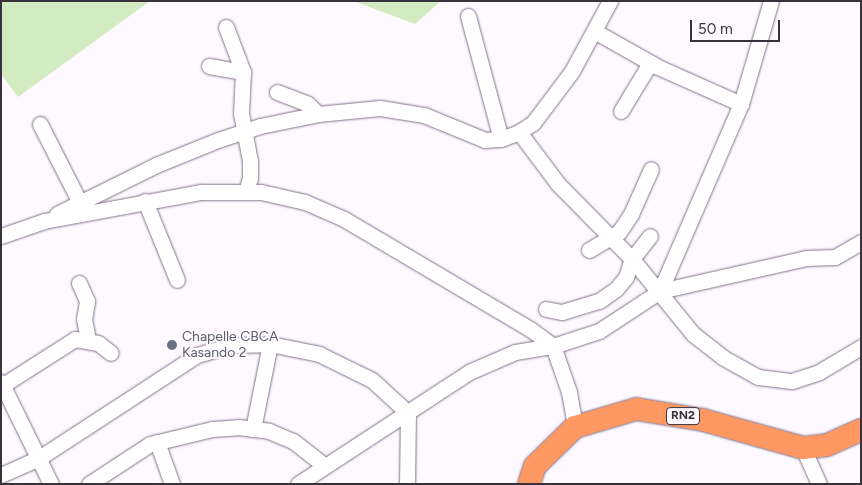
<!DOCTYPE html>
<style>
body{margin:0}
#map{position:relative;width:862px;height:485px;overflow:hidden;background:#fdf9ff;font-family:Figtree,sans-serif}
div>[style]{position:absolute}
.green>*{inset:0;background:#d3ebc1}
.roads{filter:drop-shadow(0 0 1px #83718a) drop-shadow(0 0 1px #83718a)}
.minor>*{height:15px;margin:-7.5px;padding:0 7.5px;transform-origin:7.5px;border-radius:7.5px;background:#fff}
.highway>*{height:22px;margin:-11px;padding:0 11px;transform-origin:11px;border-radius:11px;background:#fe9863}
.dots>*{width:14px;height:14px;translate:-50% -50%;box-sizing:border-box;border:2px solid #fdf9ff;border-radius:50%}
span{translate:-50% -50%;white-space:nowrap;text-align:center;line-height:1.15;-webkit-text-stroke:4px #fdf9ff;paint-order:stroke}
.shield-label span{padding:1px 4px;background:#fdf9ff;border:1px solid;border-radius:4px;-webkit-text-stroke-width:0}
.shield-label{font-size:12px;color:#39313c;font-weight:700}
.worship-label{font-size:14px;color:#5b616d}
.left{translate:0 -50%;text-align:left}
.frame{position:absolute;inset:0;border:2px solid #39313c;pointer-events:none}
.scale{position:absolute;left:690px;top:20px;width:90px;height:22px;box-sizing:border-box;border:2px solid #39313c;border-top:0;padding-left:6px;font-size:15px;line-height:18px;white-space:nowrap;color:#39313c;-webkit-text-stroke:4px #fdf9ff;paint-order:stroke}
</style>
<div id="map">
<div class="green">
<div style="clip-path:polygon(1px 1px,150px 1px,18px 97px,1px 74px)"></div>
<div style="clip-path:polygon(353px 1px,441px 1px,415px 24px)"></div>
</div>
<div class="roads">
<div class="minor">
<div style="left:468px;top:16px;width:127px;rotate:75deg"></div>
<div style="left:226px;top:27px;width:48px;rotate:69.3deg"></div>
<div style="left:243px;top:72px;width:41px;rotate:92.8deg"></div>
<div style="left:241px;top:113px;width:49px;rotate:79.4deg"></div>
<div style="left:250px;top:161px;width:17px;rotate:90deg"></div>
<div style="left:250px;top:178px;width:14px;rotate:107deg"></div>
<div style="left:596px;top:32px;width:71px;rotate:29.4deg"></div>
<div style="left:658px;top:67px;width:91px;rotate:24deg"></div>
<div style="left:209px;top:66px;width:35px;rotate:10deg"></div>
<div style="left:277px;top:92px;width:33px;rotate:21deg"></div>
<div style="left:308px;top:104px;width:14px;rotate:45deg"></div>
<div style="left:621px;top:111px;width:56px;rotate:-58.9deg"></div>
<div style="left:40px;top:124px;width:86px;rotate:63.1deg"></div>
<div style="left:519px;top:132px;width:65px;rotate:53.1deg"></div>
<div style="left:558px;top:184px;width:105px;rotate:45.4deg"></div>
<div style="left:632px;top:259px;width:97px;rotate:50.9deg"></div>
<div style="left:693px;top:334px;width:37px;rotate:38deg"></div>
<div style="left:722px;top:357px;width:41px;rotate:29.1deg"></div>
<div style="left:758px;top:377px;width:34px;rotate:7deg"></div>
<div style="left:792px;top:381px;width:28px;rotate:-18deg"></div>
<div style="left:819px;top:372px;width:49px;rotate:-30.8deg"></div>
<div style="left:145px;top:201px;width:85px;rotate:67.9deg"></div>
<div style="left:57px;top:214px;width:110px;rotate:-26.3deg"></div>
<div style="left:156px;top:165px;width:67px;rotate:-22deg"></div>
<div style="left:218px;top:140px;width:44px;rotate:-18.4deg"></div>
<div style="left:260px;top:126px;width:59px;rotate:-11.7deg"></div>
<div style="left:318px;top:114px;width:62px;rotate:-5.5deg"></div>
<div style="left:380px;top:108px;width:45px;rotate:9deg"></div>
<div style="left:424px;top:115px;width:66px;rotate:22.3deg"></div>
<div style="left:485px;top:140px;width:16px;rotate:-4deg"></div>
<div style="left:501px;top:139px;width:19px;rotate:-21deg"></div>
<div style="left:519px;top:132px;width:17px;rotate:-33deg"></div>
<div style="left:533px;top:123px;width:65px;rotate:-53.1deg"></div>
<div style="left:572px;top:71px;width:80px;rotate:-61.5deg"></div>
<div style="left:1px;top:236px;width:46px;rotate:-19.2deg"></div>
<div style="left:44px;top:221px;width:160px;rotate:-10.5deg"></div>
<div style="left:201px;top:192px;width:60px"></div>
<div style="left:261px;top:192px;width:45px;rotate:12.8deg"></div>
<div style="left:305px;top:202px;width:43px;rotate:23.6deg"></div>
<div style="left:344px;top:219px;width:216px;rotate:30.6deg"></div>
<div style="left:530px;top:329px;width:29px;rotate:36deg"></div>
<div style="left:553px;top:346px;width:49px;rotate:70.8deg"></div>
<div style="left:569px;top:392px;width:36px;rotate:80deg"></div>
<div style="left:589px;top:250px;width:35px;rotate:-31deg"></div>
<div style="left:619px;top:232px;width:22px;rotate:-56deg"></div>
<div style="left:631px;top:214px;width:49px;rotate:-66deg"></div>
<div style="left:79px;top:283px;width:20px;rotate:66deg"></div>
<div style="left:87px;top:301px;width:18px;rotate:99deg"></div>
<div style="left:84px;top:319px;width:20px;rotate:79deg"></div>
<div style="left:660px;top:291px;width:204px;rotate:-66.6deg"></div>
<div style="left:741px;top:104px;width:107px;rotate:-73.8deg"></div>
<div style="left:546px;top:309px;width:16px;rotate:11deg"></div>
<div style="left:562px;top:312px;width:39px;rotate:-17deg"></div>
<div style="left:599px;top:301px;width:21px;rotate:-35deg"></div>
<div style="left:616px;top:289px;width:16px;rotate:-50deg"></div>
<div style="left:626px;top:277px;width:19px;rotate:-72deg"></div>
<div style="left:632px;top:259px;width:29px;rotate:-52deg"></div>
<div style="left:1px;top:382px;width:114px;rotate:63.9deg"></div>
<div style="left:3px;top:385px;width:85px;rotate:-32.6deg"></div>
<div style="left:75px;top:339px;width:23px;rotate:10deg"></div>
<div style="left:98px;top:343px;width:16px;rotate:38deg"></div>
<div style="left:253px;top:429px;width:87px;rotate:-78.7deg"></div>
<div style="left:157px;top:442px;width:45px;rotate:70.3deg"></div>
<div style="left:803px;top:448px;width:39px;rotate:66deg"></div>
<div style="left:1px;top:475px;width:42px;rotate:-24.1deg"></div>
<div style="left:39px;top:458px;width:189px;rotate:-33.1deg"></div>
<div style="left:197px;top:355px;width:35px;rotate:-16deg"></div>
<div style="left:231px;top:345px;width:39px;rotate:-1deg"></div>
<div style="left:270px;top:344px;width:50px;rotate:11.5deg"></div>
<div style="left:319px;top:354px;width:59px;rotate:26.1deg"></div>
<div style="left:372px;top:380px;width:49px;rotate:42.5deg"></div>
<div style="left:408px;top:413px;width:71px;rotate:90.8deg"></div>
<div style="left:89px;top:484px;width:73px;rotate:-33.3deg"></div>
<div style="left:150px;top:444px;width:64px;rotate:-13.6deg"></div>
<div style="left:212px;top:429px;width:26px;rotate:-4deg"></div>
<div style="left:238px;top:427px;width:31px;rotate:7deg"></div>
<div style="left:269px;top:431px;width:26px;rotate:23deg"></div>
<div style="left:293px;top:441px;width:39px;rotate:38deg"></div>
<div style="left:298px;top:484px;width:204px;rotate:-33.2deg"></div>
<div style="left:469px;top:372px;width:50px;rotate:-23.5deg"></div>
<div style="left:515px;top:352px;width:38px;rotate:-9deg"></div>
<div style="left:553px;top:346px;width:48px;rotate:-18.1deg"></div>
<div style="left:599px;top:331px;width:73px;rotate:-33.3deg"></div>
<div style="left:660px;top:291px;width:150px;rotate:-12.7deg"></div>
<div style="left:806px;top:258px;width:29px;rotate:-2deg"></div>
<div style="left:835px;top:257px;width:30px;rotate:-30deg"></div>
</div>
<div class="highway">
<div style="left:529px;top:484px;width:19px;rotate:-72deg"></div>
<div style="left:535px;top:466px;width:56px;rotate:-44.3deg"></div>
<div style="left:575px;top:427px;width:64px;rotate:-16.4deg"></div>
<div style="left:636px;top:409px;width:68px;rotate:9.3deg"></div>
<div style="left:703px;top:420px;width:104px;rotate:15.6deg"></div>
<div style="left:803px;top:448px;width:24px;rotate:-7deg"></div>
<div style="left:827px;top:445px;width:37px;rotate:-24deg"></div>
</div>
</div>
<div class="dots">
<div style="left:172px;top:345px;background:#6b7280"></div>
</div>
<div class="shield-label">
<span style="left:683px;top:416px">RN2</span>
</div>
<div class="worship-label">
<span class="left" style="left:182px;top:345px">Chapelle CBCA<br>Kasando 2</span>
</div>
<div class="frame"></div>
<div class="scale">50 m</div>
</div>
